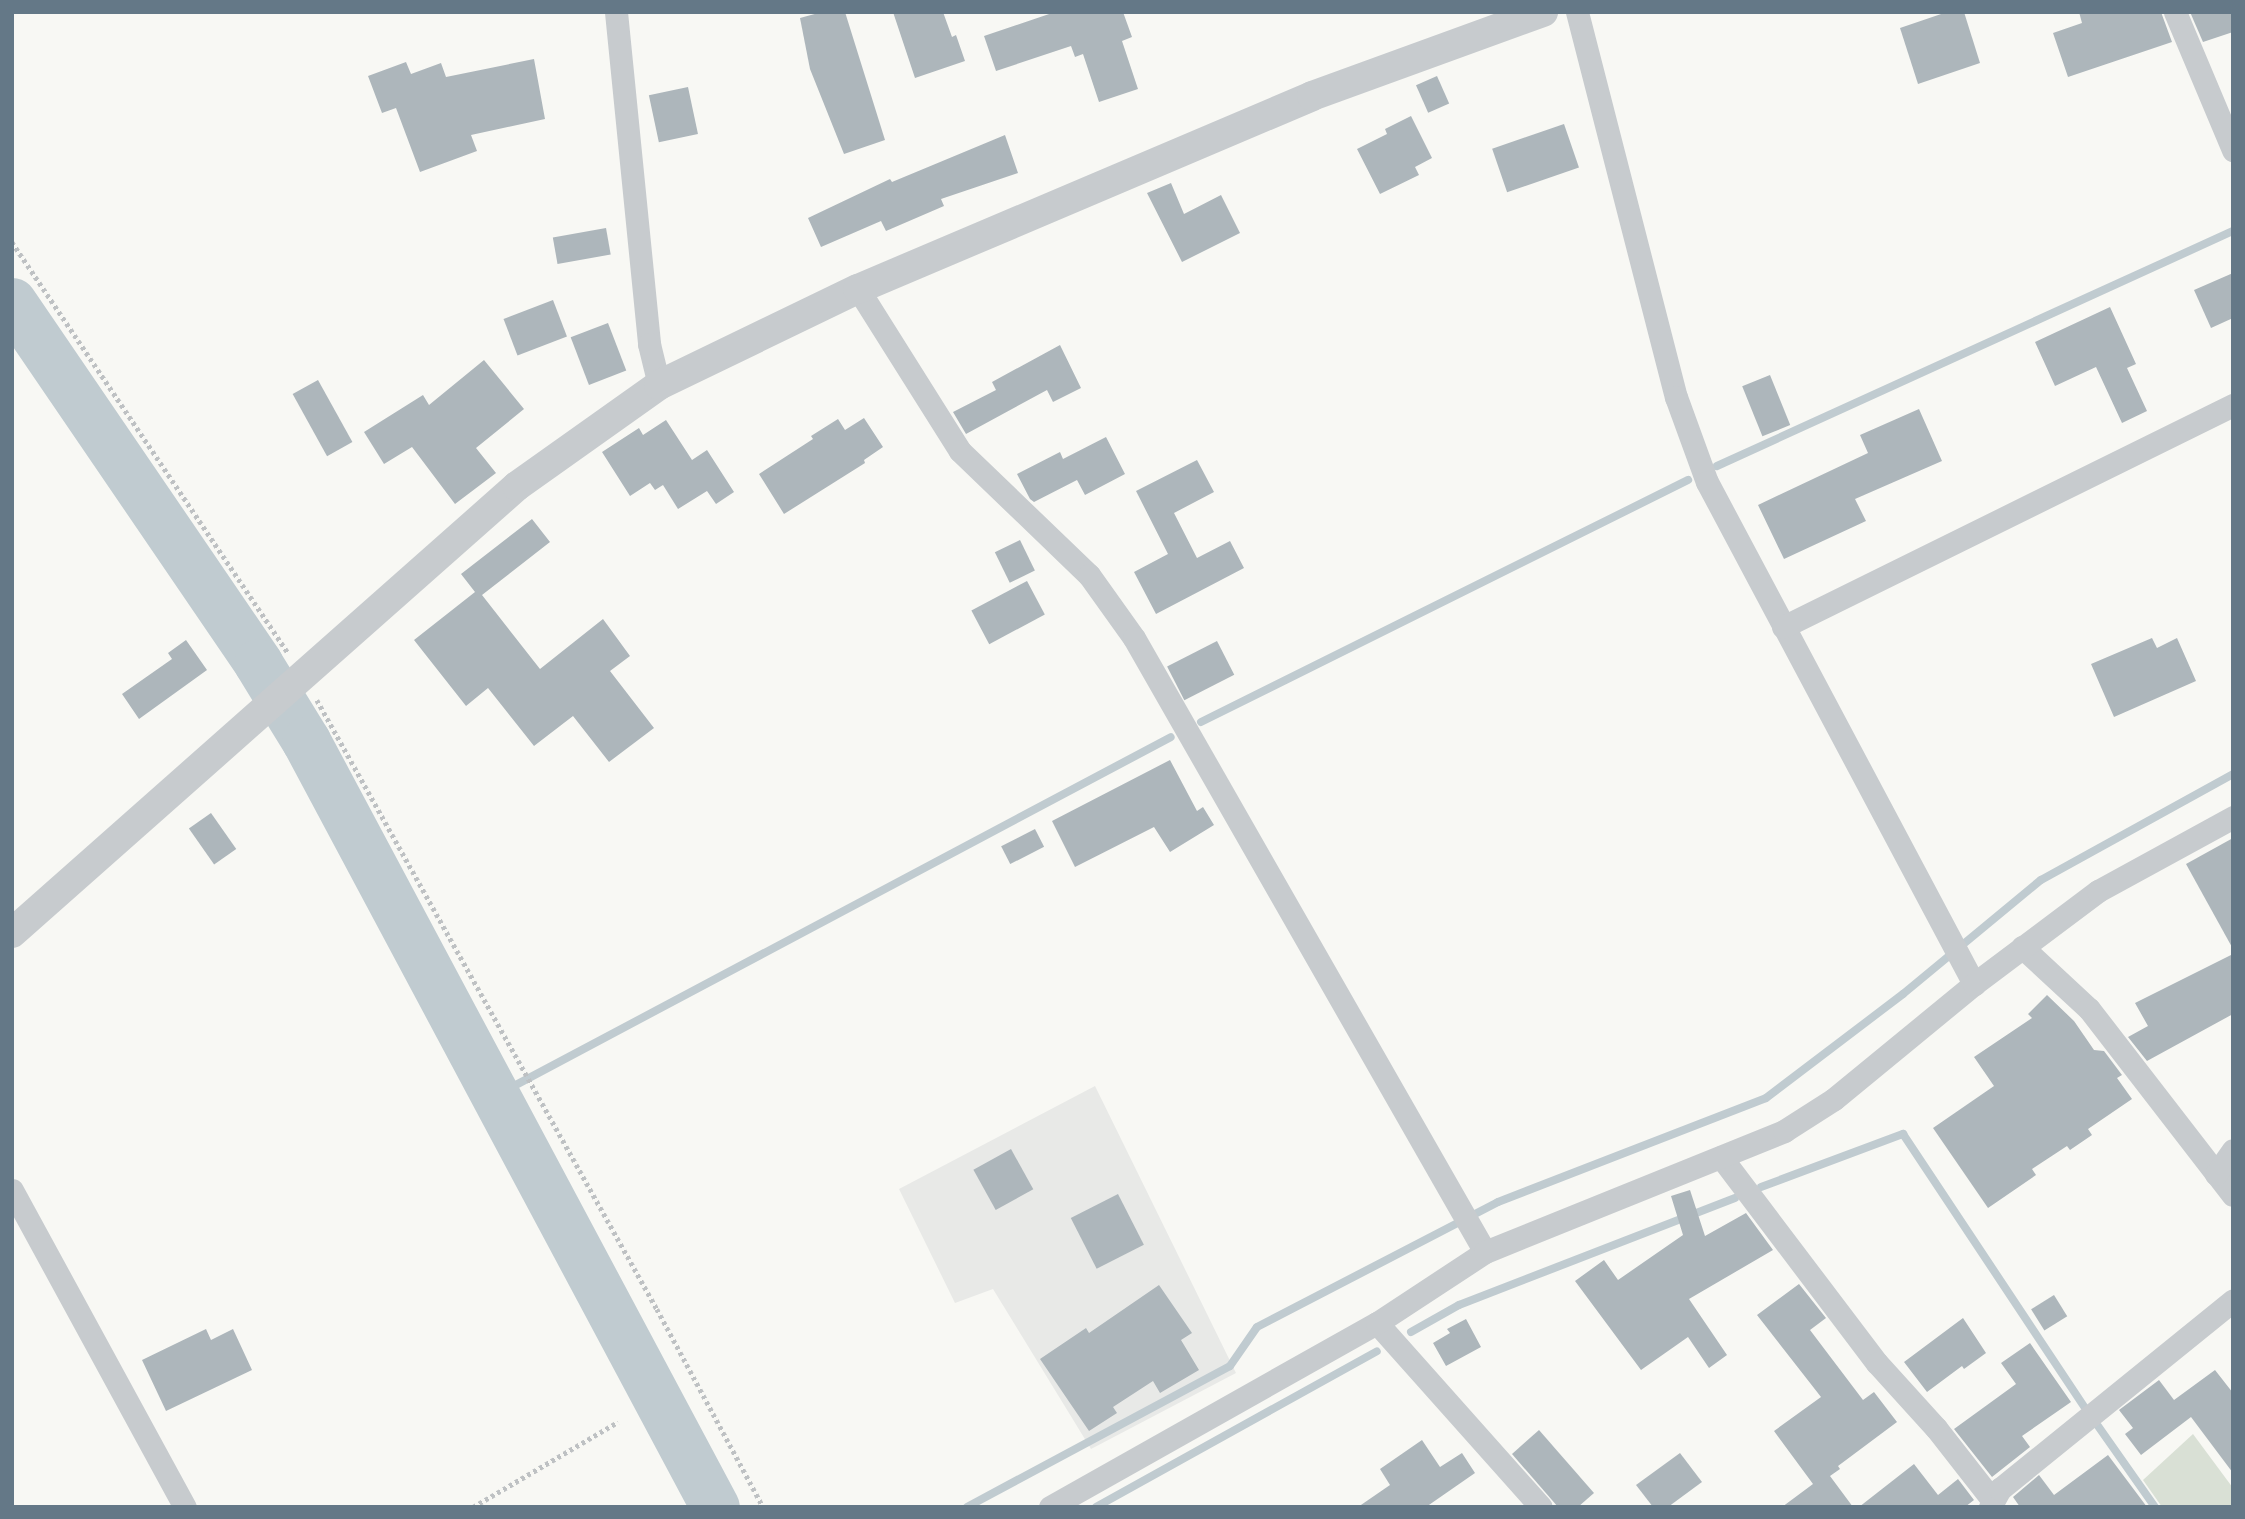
<!DOCTYPE html>
<style>
body{margin:0}
#map{position:relative;width:2245px;height:1519px;overflow:hidden;background:#f8f8f4;font-family:"PT Sans",sans-serif}
div>[style]{position:absolute}
.built>*{inset:0;background:#e8e9e7}
.green>*{inset:0;background:#d9e0d5}
.stream>*{height:8px;margin:-4px;padding:0 4px;transform-origin:4px;border-radius:4px;background:#c0cbd0}
.river>*{height:49px;margin:-24.5px;padding:0 24.5px;transform-origin:24.5px;border-radius:24.5px;background:#c0cbd0}
.building>*{inset:0;background:#adb6bb;transform-origin:0 0}
.path>*{height:4.5px;margin-top:-2.25px;transform-origin:0;background:repeating-linear-gradient(90deg,#bec1c3 0 3.5px,transparent 0 7px)}
.minor>*{height:23px;margin:-11.5px;padding:0 11.5px;transform-origin:11.5px;border-radius:11.5px;background:#c7cbce}
.tertiary>*{height:30px;margin:-15px;padding:0 15px;transform-origin:15px;border-radius:15px;background:#c7cbce}
span{translate:-50% -50%;white-space:nowrap;text-align:center;line-height:1.15;-webkit-text-stroke:7px #fff;paint-order:stroke}
.frame{position:absolute;inset:0;border:14px solid #647887;pointer-events:none}
</style>
<div id="map">
<div class="built">
<div style="clip-path:polygon(1095px 1086px,1236px 1373px,1091px 1449px,993px 1289px,955px 1303px,899px 1189px)"></div>
</div>
<div class="green">
<div style="clip-path:polygon(2193px 1434px,2233px 1488px,2233px 1507px,2162px 1507px,2143px 1480px)"></div>
</div>
<div class="stream">
<div style="left:1717px;top:466px;width:567px;rotate:-24.49deg"></div>
<div style="left:1201px;top:722px;width:544px;rotate:-26.42deg"></div>
<div style="left:495px;top:1096px;width:765px;rotate:-27.97deg"></div>
<div style="left:1761px;top:1187px;width:152px;rotate:-20.5deg"></div>
<div style="left:1903px;top:1134px;width:327px;rotate:56.4deg"></div>
<div style="left:1411px;top:1332px;width:55px;rotate:-29.4deg"></div>
<div style="left:1459px;top:1305px;width:296px;rotate:-21.2deg"></div>
<div style="left:2098px;top:1426px;width:99px;rotate:54.9deg"></div>
<div style="left:967px;top:1507px;width:298px;rotate:-28.2deg"></div>
<div style="left:1230px;top:1366px;width:47px;rotate:-55.3deg"></div>
<div style="left:1257px;top:1327px;width:271px;rotate:-27.4deg"></div>
<div style="left:1498px;top:1202px;width:287px;rotate:-21.2deg"></div>
<div style="left:1766px;top:1098px;width:172px;rotate:-37.2deg"></div>
<div style="left:1903px;top:994px;width:179px;rotate:-39.6deg"></div>
<div style="left:2041px;top:880px;width:219px;rotate:-28.9deg"></div>
<div style="left:1096px;top:1507px;width:321px;rotate:-29deg"></div>
</div>
<div class="river">
<div style="left:12px;top:302px;width:437px;rotate:55.7deg"></div>
<div style="left:258px;top:663px;width:92px;rotate:58.4deg"></div>
<div style="left:306px;top:741px;width:868px;rotate:61.9deg"></div>
</div>
<div class="building">
<div style="clip-path:polygon(822px 12px,845px 12px,885px 140px,844px 154px,810px 69px,800px 18px)"></div>
<div style="clip-path:polygon(893px 12px,943px 12px,952px 37px,956px 35px,965px 61px,915px 78px)"></div>
<div style="clip-path:polygon(1055px 12px,1123px 12px,1132px 37px,1122px 41px,1138px 89px,1099px 102px,1083px 54px,1075px 57px,1071px 46px,996px 71px,984px 36px)"></div>
<div style="clip-path:polygon(1947px 12px,1964px 12px,1980px 63px,1918px 84px,1900px 28px)"></div>
<div style="clip-path:polygon(2079px 12px,2161px 12px,2172px 42px,2068px 77px,2053px 33px,2082px 23px)"></div>
<div style="clip-path:polygon(2190px 12px,2233px 12px,2233px 32px,2203px 42px)"></div>
<div style="clip-path:polygon(534px 59px,545px 119px,471px 135px,477px 151px,420px 172px,396px 108px,382px 113px,368px 76px,406px 62px,411px 74px,441px 63px,446px 77px)"></div>
<div style="left:1437px;top:76px;width:30px;height:23px;rotate:66deg"></div>
<div style="left:688px;top:87px;width:48px;height:40px;rotate:78deg"></div>
<div style="clip-path:polygon(1411px 116px,1432px 158px,1415px 167px,1419px 175px,1380px 194px,1357px 149px,1387px 134px,1385px 129px)"></div>
<div style="left:1564px;top:124px;width:46px;height:76px;rotate:71deg"></div>
<div style="clip-path:polygon(1005px 135px,1018px 173px,941px 199px,944px 206px,886px 231px,881px 221px,821px 247px,808px 218px,890px 179px,892px 182px)"></div>
<div style="clip-path:polygon(1171px 183px,1184px 214px,1221px 195px,1240px 233px,1182px 262px,1147px 193px)"></div>
<div style="left:606px;top:228px;width:27px;height:54px;rotate:80deg"></div>
<div style="clip-path:polygon(2233px 273px,2233px 318px,2211px 328px,2194px 290px)"></div>
<div style="left:553px;top:300px;width:39px;height:53px;rotate:69deg"></div>
<div style="clip-path:polygon(2110px 307px,2136px 364px,2127px 368px,2147px 411px,2122px 423px,2096px 367px,2055px 386px,2035px 342px)"></div>
<div style="left:608px;top:323px;width:51px;height:40px;rotate:69deg"></div>
<div style="clip-path:polygon(1060px 345px,1081px 388px,1053px 402px,1047px 390px,966px 434px,953px 412px,996px 390px,992px 382px)"></div>
<div style="clip-path:polygon(484px 360px,524px 409px,476px 448px,496px 473px,455px 504px,412px 447px,384px 464px,364px 432px,423px 395px,429px 405px)"></div>
<div style="left:1770px;top:375px;width:54px;height:30px;rotate:68deg"></div>
<div style="left:318px;top:380px;width:71px;height:29px;rotate:61deg"></div>
<div style="clip-path:polygon(1919px 409px,1942px 461px,1855px 499px,1866px 521px,1784px 559px,1758px 505px,1868px 453px,1860px 435px)"></div>
<div style="clip-path:polygon(864px 418px,883px 447px,864px 460px,865px 463px,784px 514px,759px 474px,813px 439px,811px 436px,838px 419px,845px 430px)"></div>
<div style="clip-path:polygon(666px 420px,692px 460px,707px 450px,734px 492px,716px 504px,707px 491px,678px 509px,663px 485px,655px 490px,650px 483px,630px 496px,602px 452px,639px 428px,643px 435px)"></div>
<div style="clip-path:polygon(1106px 437px,1125px 474px,1085px 495px,1077px 480px,1034px 502px,1030px 499px,1017px 474px,1060px 452px,1063px 459px)"></div>
<div style="clip-path:polygon(1197px 460px,1214px 492px,1174px 513px,1197px 558px,1230px 541px,1244px 568px,1156px 614px,1134px 572px,1168px 554px,1136px 491px)"></div>
<div style="clip-path:polygon(532px 519px,550px 542px,482px 595px,540px 669px,603px 619px,630px 656px,610px 671px,654px 728px,609px 762px,573px 716px,534px 746px,488px 688px,466px 706px,414px 640px,475px 592px,461px 574px)"></div>
<div style="left:1020px;top:540px;width:34px;height:28px;rotate:64deg"></div>
<div style="left:1027px;top:581px;width:38px;height:63px;rotate:62deg"></div>
<div style="clip-path:polygon(2152px 638px,2157px 648px,2177px 638px,2196px 681px,2114px 717px,2091px 664px)"></div>
<div style="clip-path:polygon(186px 640px,207px 670px,139px 719px,122px 694px,172px 659px,168px 653px)"></div>
<div style="left:1217px;top:641px;width:38px;height:56px;rotate:63deg"></div>
<div style="clip-path:polygon(1170px 760px,1197px 811px,1203px 807px,1214px 825px,1170px 852px,1154px 827px,1075px 867px,1052px 821px)"></div>
<div style="left:211px;top:813px;width:44px;height:27px;rotate:55deg"></div>
<div style="left:1035px;top:829px;width:20px;height:38px;rotate:63deg"></div>
<div style="clip-path:polygon(2233px 838px,2233px 949px,2186px 864px)"></div>
<div style="clip-path:polygon(2233px 954px,2233px 1014px,2147px 1061px,2128px 1037px,2148px 1026px,2135px 1003px)"></div>
<div style="clip-path:polygon(2047px 995px,2074px 1021px,2094px 1050px,2104px 1051px,2122px 1075px,2117px 1078px,2132px 1099px,2088px 1129px,2092px 1135px,2070px 1150px,2067px 1146px,2032px 1169px,2036px 1175px,1988px 1208px,1933px 1128px,1994px 1086px,1974px 1057px,2032px 1018px,2028px 1014px)"></div>
<div style="left:1011px;top:1149px;width:46px;height:43px;rotate:61deg"></div>
<div style="clip-path:polygon(1690px 1190px,1705px 1236px,1746px 1213px,1773px 1250px,1689px 1299px,1727px 1355px,1709px 1368px,1688px 1337px,1641px 1370px,1575px 1281px,1604px 1260px,1618px 1280px,1683px 1235px,1671px 1196px)"></div>
<div style="left:1118px;top:1194px;width:57px;height:53px;rotate:63deg"></div>
<div style="clip-path:polygon(1799px 1284px,1826px 1318px,1810px 1330px,1863px 1400px,1874px 1392px,1897px 1422px,1838px 1466px,1840px 1469px,1830px 1476px,1853px 1507px,1782px 1507px,1813px 1484px,1774px 1431px,1821px 1397px,1757px 1315px)"></div>
<div style="clip-path:polygon(1159px 1285px,1192px 1333px,1181px 1340px,1199px 1370px,1160px 1393px,1153px 1381px,1113px 1407px,1117px 1413px,1089px 1431px,1040px 1359px,1086px 1328px,1089px 1333px)"></div>
<div style="left:2054px;top:1295px;width:25px;height:27px;rotate:58deg"></div>
<div style="clip-path:polygon(1963px 1318px,1986px 1353px,1964px 1369px,1962px 1366px,1927px 1392px,1904px 1362px)"></div>
<div style="clip-path:polygon(1466px 1319px,1481px 1347px,1446px 1366px,1433px 1343px,1450px 1333px,1447px 1329px)"></div>
<div style="clip-path:polygon(206px 1329px,211px 1340px,233px 1329px,252px 1370px,166px 1411px,142px 1360px)"></div>
<div style="clip-path:polygon(2030px 1343px,2071px 1402px,2022px 1436px,2030px 1447px,1992px 1477px,1954px 1429px,2016px 1384px,2001px 1363px)"></div>
<div style="clip-path:polygon(2215px 1370px,2233px 1393px,2233px 1473px,2191px 1417px,2141px 1455px,2125px 1434px,2133px 1428px,2119px 1410px,2159px 1380px,2174px 1400px)"></div>
<div style="clip-path:polygon(1539px 1430px,1594px 1493px,1578px 1507px,1558px 1507px,1512px 1454px)"></div>
<div style="clip-path:polygon(1422px 1440px,1440px 1467px,1462px 1453px,1475px 1473px,1426px 1507px,1358px 1507px,1390px 1485px,1380px 1469px)"></div>
<div style="clip-path:polygon(1680px 1453px,1702px 1482px,1668px 1507px,1653px 1507px,1636px 1485px)"></div>
<div style="clip-path:polygon(2108px 1455px,2147px 1507px,2020px 1507px,2013px 1497px,2039px 1475px,2054px 1495px)"></div>
<div style="clip-path:polygon(1914px 1464px,1938px 1495px,1958px 1479px,1974px 1500px,1965px 1507px,1859px 1507px)"></div>
</div>
<div class="path">
<div style="left:12px;top:242px;width:496px;rotate:56.1deg"></div>
<div style="left:317px;top:700px;width:697px;rotate:60.83deg"></div>
<div style="left:657px;top:1309px;width:225px;rotate:61.8deg"></div>
<div style="left:473px;top:1507px;width:168px;rotate:-30.4deg"></div>
</div>
<div class="minor">
<div style="left:616px;top:12px;width:334px;rotate:84.3deg"></div>
<div style="left:649px;top:344px;width:42px;rotate:76.3deg"></div>
<div style="left:1577px;top:12px;width:398px;rotate:75.6deg"></div>
<div style="left:1676px;top:397px;width:90px;rotate:70deg"></div>
<div style="left:1707px;top:482px;width:569px;rotate:61.99deg"></div>
<div style="left:2175px;top:12px;width:150px;rotate:67.2deg"></div>
<div style="left:858px;top:289px;width:191px;rotate:57.8deg"></div>
<div style="left:960px;top:451px;width:179px;rotate:43.9deg"></div>
<div style="left:1089px;top:575px;width:77px;rotate:54.5deg"></div>
<div style="left:1134px;top:638px;width:707px;rotate:60.25deg"></div>
<div style="left:1783px;top:627px;width:502px;rotate:-26.26deg"></div>
<div style="left:2022px;top:947px;width:91px;rotate:42.8deg"></div>
<div style="left:2089px;top:1009px;width:235px;rotate:52.3deg"></div>
<div style="left:1721px;top:1157px;width:258px;rotate:52.9deg"></div>
<div style="left:1877px;top:1363px;width:88px;rotate:47.8deg"></div>
<div style="left:1936px;top:1428px;width:93px;rotate:52deg"></div>
<div style="left:2216px;top:1174px;width:29px;rotate:-55deg"></div>
<div style="left:12px;top:1190px;width:361px;rotate:61.4deg"></div>
<div style="left:1377px;top:1323px;width:246px;rotate:48.3deg"></div>
<div style="left:1050px;top:1507px;width:375px;rotate:-29.4deg"></div>
<div style="left:1377px;top:1323px;width:129px;rotate:-33.3deg"></div>
<div style="left:1485px;top:1252px;width:323px;rotate:-22deg"></div>
<div style="left:1784px;top:1131px;width:59px;rotate:-32.6deg"></div>
<div style="left:1834px;top:1099px;width:181px;rotate:-39.4deg"></div>
<div style="left:1974px;top:984px;width:155px;rotate:-36.9deg"></div>
<div style="left:2098px;top:891px;width:154px;rotate:-28.7deg"></div>
<div style="left:1990px;top:1507px;width:21px;rotate:-61deg"></div>
<div style="left:2000px;top:1489px;width:300px;rotate:-39deg"></div>
</div>
<div class="tertiary">
<div style="left:12px;top:933px;width:674px;rotate:-41.51deg"></div>
<div style="left:517px;top:486px;width:174px;rotate:-35.4deg"></div>
<div style="left:659px;top:385px;width:221px;rotate:-25.8deg"></div>
<div style="left:858px;top:289px;width:493px;rotate:-23deg"></div>
<div style="left:1312px;top:96px;width:246px;rotate:-20deg"></div>
</div>
<div class="frame"></div>
</div>
